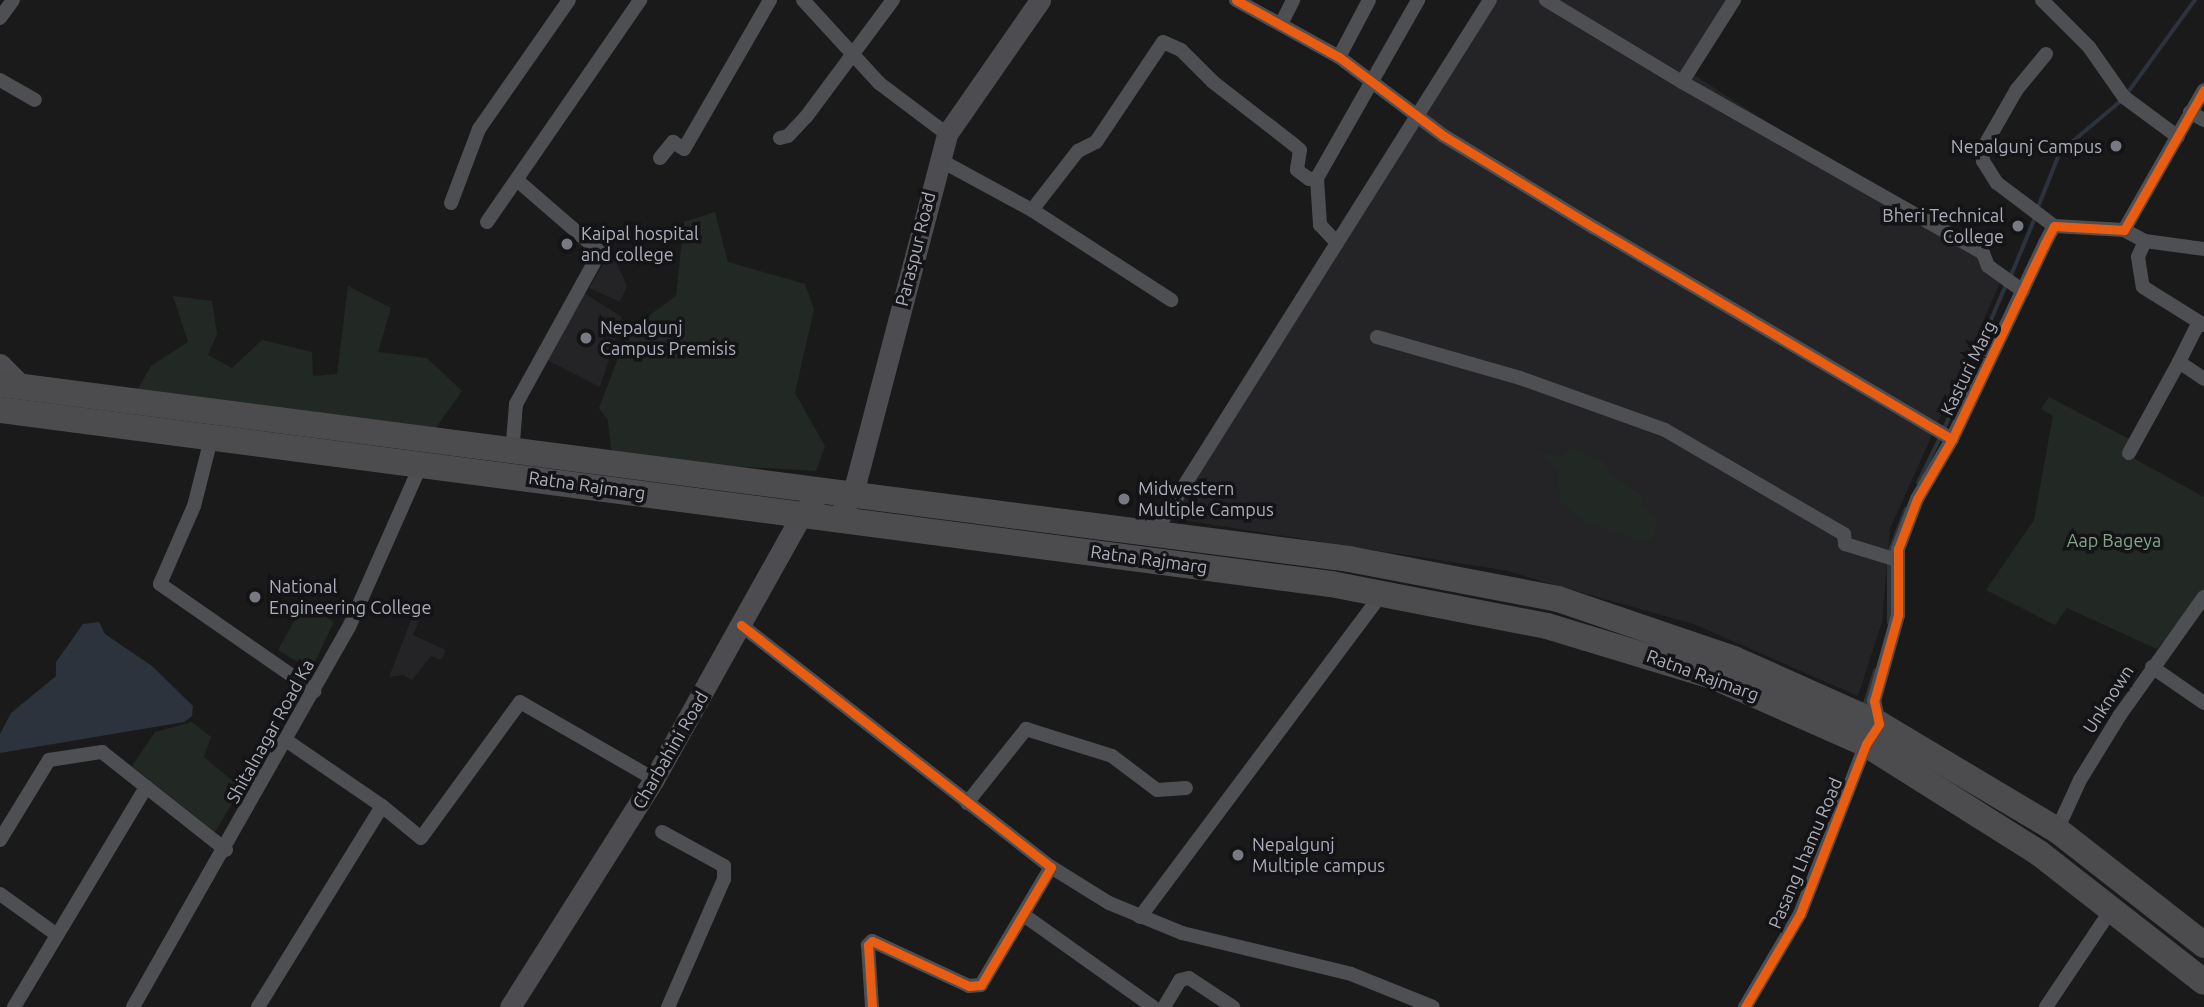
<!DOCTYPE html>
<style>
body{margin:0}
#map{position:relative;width:2204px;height:1007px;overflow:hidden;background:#1a1a1a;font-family:Ubuntu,sans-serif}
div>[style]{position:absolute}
.built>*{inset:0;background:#242426}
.green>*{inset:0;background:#222924}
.water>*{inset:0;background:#2d333c}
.stream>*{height:3.5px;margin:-1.75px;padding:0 1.75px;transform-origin:1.75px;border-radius:1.75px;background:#2d333c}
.street>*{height:14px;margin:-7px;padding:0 7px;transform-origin:7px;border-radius:7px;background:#4e4f53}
.secondary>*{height:21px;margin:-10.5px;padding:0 10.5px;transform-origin:10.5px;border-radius:10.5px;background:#4d4d51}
.highway>*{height:26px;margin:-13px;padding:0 13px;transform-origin:13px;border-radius:13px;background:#4c4c4f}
.cycleway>*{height:9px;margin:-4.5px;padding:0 4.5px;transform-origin:4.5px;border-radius:4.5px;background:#e95d12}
.dots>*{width:19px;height:19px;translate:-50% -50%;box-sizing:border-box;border:4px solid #141416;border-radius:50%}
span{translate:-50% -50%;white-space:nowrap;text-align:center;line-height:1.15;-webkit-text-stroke:7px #141416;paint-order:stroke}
.poi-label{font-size:18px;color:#abaeba}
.right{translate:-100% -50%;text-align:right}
.left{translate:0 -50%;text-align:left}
.street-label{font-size:18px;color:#abaeba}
.park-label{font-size:18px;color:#83a58a}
</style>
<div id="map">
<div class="built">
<div style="clip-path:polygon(1497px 0,1729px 0,1691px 73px,2004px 274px,1890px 529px,1882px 622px,1858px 696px,1696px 625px,1503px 570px,1169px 518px)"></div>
<div style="clip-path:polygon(606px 259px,616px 261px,627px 286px,620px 302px,589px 288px)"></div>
<div style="clip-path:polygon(581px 291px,622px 317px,600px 387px,545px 359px)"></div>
<div style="clip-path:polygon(422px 614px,413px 635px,446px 650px,441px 660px,431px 656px,412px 680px,403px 675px,389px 677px,413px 615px)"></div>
</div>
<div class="green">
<div style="clip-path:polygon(715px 212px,728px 262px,805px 284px,814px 309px,795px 393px,825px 446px,816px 471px,628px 460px,611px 449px,608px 420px,599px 408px,629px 330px,676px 296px,684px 222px)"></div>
<div style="clip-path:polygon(348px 286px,391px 308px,378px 352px,427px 358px,462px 391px,430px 436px,136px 392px,151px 366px,188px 342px,173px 296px,212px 301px,217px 334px,208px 355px,232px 368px,262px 340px,312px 352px,313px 376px,337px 374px)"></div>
<div style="clip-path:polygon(2049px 397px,2133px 441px,2133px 458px,2204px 497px,2204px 589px,2157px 649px,2067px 608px,2055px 625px,1986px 590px,2034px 520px,2053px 416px,2041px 409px)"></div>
<div style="clip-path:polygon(1571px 448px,1603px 461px,1611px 474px,1644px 497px,1641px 506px,1656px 520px,1653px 539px,1643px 541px,1586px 522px,1560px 501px,1557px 468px,1536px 453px,1561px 456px)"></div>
<div style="clip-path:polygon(304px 603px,334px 622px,311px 670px,278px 650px)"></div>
<div style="clip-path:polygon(192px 722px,211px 737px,204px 757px,241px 788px,215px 832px,132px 766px,155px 732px)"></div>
</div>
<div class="water">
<div style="clip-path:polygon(99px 622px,105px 634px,152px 666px,193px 706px,192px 716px,184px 722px,0 753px,0 734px,11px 713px,56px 676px,56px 662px,83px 624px)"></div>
</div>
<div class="stream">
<div style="left:2126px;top:95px;width:117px;rotate:-54deg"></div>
<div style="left:2037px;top:210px;width:62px;rotate:-68.4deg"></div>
<div style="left:2060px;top:152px;width:80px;rotate:-39.9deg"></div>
<div style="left:2010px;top:278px;width:65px;rotate:-67.4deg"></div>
<div style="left:1944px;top:429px;width:157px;rotate:-66.7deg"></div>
<div style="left:1918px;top:483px;width:52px;rotate:-63.9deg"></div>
<div style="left:1889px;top:553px;width:47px;rotate:-68.9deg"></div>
<div style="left:1889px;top:623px;width:62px;rotate:-90deg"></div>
<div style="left:1864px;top:707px;width:38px;rotate:-73deg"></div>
</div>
<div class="street">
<div style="left:803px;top:0;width:113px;rotate:47.5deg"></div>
<div style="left:879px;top:83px;width:85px;rotate:36.9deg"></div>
<div style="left:1236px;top:0;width:118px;rotate:29deg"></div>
<div style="left:1339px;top:57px;width:131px;rotate:37deg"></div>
<div style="left:1444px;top:136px;width:177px;rotate:31.4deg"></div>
<div style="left:1595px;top:228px;width:415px;rotate:30.6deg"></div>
<div style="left:1546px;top:0;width:159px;rotate:31.1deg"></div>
<div style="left:1734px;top:0;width:97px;rotate:122.4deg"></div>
<div style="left:1682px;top:82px;width:346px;rotate:29.6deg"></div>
<div style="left:1983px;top:253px;width:14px;rotate:69deg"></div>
<div style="left:1988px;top:266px;width:43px;rotate:35.5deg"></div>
<div style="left:2042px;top:0;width:66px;rotate:45deg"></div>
<div style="left:2089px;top:47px;width:61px;rotate:55deg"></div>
<div style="left:2124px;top:97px;width:67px;rotate:36.5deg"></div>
<div style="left:0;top:18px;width:22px;rotate:-54deg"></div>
<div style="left:1281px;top:24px;width:27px;rotate:-63deg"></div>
<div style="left:2046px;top:54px;width:45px;rotate:129.6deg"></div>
<div style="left:2017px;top:89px;width:70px;rotate:119.8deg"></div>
<div style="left:1982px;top:150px;width:11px;rotate:85deg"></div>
<div style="left:1983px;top:161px;width:26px;rotate:58deg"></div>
<div style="left:1997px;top:183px;width:71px;rotate:37deg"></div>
<div style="left:1339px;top:57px;width:64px;rotate:-62.2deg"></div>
<div style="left:0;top:80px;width:40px;rotate:29.7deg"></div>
<div style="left:2190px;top:112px;width:16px;rotate:30deg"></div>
<div style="left:780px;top:138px;width:8px;rotate:-14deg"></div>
<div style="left:788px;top:136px;width:26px;rotate:-47deg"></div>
<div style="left:806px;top:117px;width:146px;rotate:-53.4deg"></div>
<div style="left:660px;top:158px;width:21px;rotate:-51deg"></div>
<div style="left:673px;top:142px;width:13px;rotate:32deg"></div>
<div style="left:684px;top:149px;width:172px;rotate:-60deg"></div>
<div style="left:938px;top:159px;width:107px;rotate:28.5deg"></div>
<div style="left:1032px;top:210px;width:166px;rotate:32.9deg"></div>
<div style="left:451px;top:203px;width:79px;rotate:-69.3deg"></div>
<div style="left:479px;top:129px;width:157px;rotate:-55.1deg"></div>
<div style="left:1032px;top:210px;width:75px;rotate:-52.1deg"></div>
<div style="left:1078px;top:151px;width:20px;rotate:-27deg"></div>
<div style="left:1096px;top:142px;width:120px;rotate:-56.2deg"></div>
<div style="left:1163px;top:42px;width:20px;rotate:24deg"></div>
<div style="left:1181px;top:50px;width:45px;rotate:45deg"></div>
<div style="left:1213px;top:82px;width:101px;rotate:37.8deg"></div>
<div style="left:1293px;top:144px;width:9px;rotate:41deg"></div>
<div style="left:1300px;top:150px;width:20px;rotate:99deg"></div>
<div style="left:1297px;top:170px;width:15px;rotate:37deg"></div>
<div style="left:1309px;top:179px;width:8px;rotate:-7deg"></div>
<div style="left:487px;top:222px;width:270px;rotate:-55.4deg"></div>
<div style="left:2124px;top:230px;width:24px;rotate:28deg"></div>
<div style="left:2145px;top:241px;width:60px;rotate:7.7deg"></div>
<div style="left:2145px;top:241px;width:17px;rotate:114deg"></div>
<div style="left:2138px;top:257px;width:30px;rotate:81deg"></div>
<div style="left:2143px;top:287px;width:72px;rotate:31.9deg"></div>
<div style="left:1337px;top:243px;width:25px;rotate:-133deg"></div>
<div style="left:1320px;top:225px;width:47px;rotate:-93.7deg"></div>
<div style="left:1317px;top:178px;width:205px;rotate:-60.4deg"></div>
<div style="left:2199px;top:322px;width:45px;rotate:116.6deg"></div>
<div style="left:2179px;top:362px;width:30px;rotate:34deg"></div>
<div style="left:1377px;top:337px;width:149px;rotate:16deg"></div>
<div style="left:1520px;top:378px;width:154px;rotate:19.7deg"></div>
<div style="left:1665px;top:430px;width:207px;rotate:30.2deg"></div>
<div style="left:1844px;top:534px;width:10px;rotate:84deg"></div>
<div style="left:1845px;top:544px;width:54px;rotate:17.1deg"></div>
<div style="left:211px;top:439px;width:69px;rotate:104.2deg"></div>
<div style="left:194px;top:506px;width:85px;rotate:113.6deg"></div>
<div style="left:160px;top:584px;width:188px;rotate:34.8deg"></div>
<div style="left:2129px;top:453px;width:104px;rotate:-61.2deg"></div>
<div style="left:512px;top:454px;width:50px;rotate:-85.4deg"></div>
<div style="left:516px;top:404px;width:174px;rotate:-61.1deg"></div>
<div style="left:600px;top:252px;width:110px;rotate:-139.1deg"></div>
<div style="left:1153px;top:535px;width:632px;rotate:-57.79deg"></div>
<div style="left:741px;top:625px;width:393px;rotate:38deg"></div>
<div style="left:1051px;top:867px;width:137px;rotate:120.7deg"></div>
<div style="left:981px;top:985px;width:12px;rotate:175deg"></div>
<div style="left:969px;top:986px;width:107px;rotate:-155.1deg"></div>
<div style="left:872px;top:941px;width:6px;rotate:135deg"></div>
<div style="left:868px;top:945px;width:62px;rotate:86.3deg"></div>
<div style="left:2152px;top:667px;width:63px;rotate:34.7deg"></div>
<div style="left:967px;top:803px;width:95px;rotate:-51.4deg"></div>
<div style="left:1026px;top:729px;width:90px;rotate:17.4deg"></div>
<div style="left:1112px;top:756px;width:56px;rotate:37.1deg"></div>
<div style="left:1157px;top:790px;width:29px;rotate:-4deg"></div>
<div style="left:382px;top:806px;width:50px;rotate:39.4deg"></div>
<div style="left:421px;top:838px;width:168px;rotate:-53.9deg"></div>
<div style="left:520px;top:702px;width:155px;rotate:29.9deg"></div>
<div style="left:2057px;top:830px;width:55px;rotate:-65.3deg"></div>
<div style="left:2080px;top:780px;width:76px;rotate:-58.4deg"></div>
<div style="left:2120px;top:715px;width:145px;rotate:-54.6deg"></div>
<div style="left:662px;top:832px;width:71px;rotate:28.7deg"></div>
<div style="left:724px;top:866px;width:13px;rotate:90deg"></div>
<div style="left:724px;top:879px;width:140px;rotate:113.6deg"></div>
<div style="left:0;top:840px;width:94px;rotate:-58.5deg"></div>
<div style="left:49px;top:760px;width:54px;rotate:-8.6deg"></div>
<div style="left:102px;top:752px;width:158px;rotate:38.3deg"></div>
<div style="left:1051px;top:867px;width:68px;rotate:31.8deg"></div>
<div style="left:1109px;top:903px;width:79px;rotate:22.3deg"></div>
<div style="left:1182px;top:933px;width:174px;rotate:13.6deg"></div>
<div style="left:1351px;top:974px;width:88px;rotate:21.9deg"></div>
<div style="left:0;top:894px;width:70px;rotate:35.7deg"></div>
<div style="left:1025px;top:916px;width:157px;rotate:35.4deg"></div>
<div style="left:1140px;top:917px;width:407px;rotate:-53.2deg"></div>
<div style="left:14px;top:1007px;width:257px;rotate:-59deg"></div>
<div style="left:133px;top:1007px;width:437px;rotate:-60.4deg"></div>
<div style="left:349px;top:627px;width:180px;rotate:-66.1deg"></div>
<div style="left:258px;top:1007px;width:236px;rotate:-58.3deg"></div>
<div style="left:382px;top:806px;width:115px;rotate:-145.6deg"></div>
<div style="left:1164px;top:1007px;width:31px;rotate:-59deg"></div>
<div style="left:1180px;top:980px;width:9px;rotate:-13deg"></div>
<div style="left:1189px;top:978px;width:53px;rotate:33.4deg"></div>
<div style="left:1745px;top:1007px;width:108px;rotate:-59.4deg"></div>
<div style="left:1800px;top:914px;width:182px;rotate:-68.8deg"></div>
<div style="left:1866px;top:744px;width:24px;rotate:-57deg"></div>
<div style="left:1879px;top:724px;width:24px;rotate:-102deg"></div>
<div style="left:1874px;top:701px;width:89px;rotate:-74.4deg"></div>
<div style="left:1898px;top:615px;width:66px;rotate:-90deg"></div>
<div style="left:1898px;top:549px;width:53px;rotate:-69.2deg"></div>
<div style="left:1917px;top:499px;width:69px;rotate:-59.7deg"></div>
<div style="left:1952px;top:439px;width:217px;rotate:-64.6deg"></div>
<div style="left:2045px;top:243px;width:19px;rotate:-62deg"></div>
<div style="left:2054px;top:226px;width:70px;rotate:3.3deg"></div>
<div style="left:2124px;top:230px;width:161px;rotate:-60.3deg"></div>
<div style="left:2046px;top:1007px;width:120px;rotate:-56.2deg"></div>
</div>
<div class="secondary">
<div style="left:0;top:364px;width:33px;rotate:45deg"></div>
<div style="left:837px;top:519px;width:31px;rotate:-58deg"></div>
<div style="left:853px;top:493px;width:371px;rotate:-75.3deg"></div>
<div style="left:947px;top:134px;width:163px;rotate:-55.2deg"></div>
<div style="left:510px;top:1007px;width:270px;rotate:-57.7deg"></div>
<div style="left:654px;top:779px;width:304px;rotate:-60.8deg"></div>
<div style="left:802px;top:514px;width:33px;rotate:-50deg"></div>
</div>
<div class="highway">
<div style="left:0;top:384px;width:1360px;rotate:7.39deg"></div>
<div style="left:1349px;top:559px;width:213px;rotate:10.8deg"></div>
<div style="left:1558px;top:599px;width:186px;rotate:18.8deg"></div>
<div style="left:1734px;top:659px;width:159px;rotate:24.1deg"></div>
<div style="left:1879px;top:724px;width:207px;rotate:30.8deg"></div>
<div style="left:2057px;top:830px;width:187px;rotate:38deg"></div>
<div style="left:0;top:410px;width:1342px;rotate:7.45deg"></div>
<div style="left:1331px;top:584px;width:220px;rotate:11deg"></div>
<div style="left:1547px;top:626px;width:176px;rotate:16.9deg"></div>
<div style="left:1715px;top:677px;width:165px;rotate:23.9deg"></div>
<div style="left:1866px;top:744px;width:204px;rotate:32.2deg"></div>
<div style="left:2039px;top:853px;width:209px;rotate:38deg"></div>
</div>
<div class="cycleway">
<div style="left:1236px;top:0;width:118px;rotate:29deg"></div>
<div style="left:1339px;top:57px;width:131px;rotate:37deg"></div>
<div style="left:1444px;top:136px;width:177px;rotate:31.4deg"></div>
<div style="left:1595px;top:228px;width:415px;rotate:30.6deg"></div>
<div style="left:741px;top:625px;width:393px;rotate:38deg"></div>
<div style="left:1051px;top:867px;width:137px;rotate:120.7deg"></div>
<div style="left:981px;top:985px;width:12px;rotate:175deg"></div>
<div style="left:969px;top:986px;width:107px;rotate:-155.1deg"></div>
<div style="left:872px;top:941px;width:6px;rotate:135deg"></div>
<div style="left:868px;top:945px;width:62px;rotate:86.3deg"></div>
<div style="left:1745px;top:1007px;width:108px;rotate:-59.4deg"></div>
<div style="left:1800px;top:914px;width:182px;rotate:-68.8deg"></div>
<div style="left:1866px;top:744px;width:24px;rotate:-57deg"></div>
<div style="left:1879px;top:724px;width:24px;rotate:-102deg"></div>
<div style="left:1874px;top:701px;width:89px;rotate:-74.4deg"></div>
<div style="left:1898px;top:615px;width:66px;rotate:-90deg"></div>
<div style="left:1898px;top:549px;width:53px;rotate:-69.2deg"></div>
<div style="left:1917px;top:499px;width:69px;rotate:-59.7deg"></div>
<div style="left:1952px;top:439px;width:217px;rotate:-64.6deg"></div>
<div style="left:2045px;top:243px;width:19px;rotate:-62deg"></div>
<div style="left:2054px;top:226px;width:70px;rotate:3.3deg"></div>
<div style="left:2124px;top:230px;width:161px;rotate:-60.3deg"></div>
</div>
<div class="dots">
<div style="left:2116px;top:146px;background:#787a82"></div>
<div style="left:2018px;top:226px;background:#787a82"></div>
<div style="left:567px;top:244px;background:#787a82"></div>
<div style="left:586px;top:338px;background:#787a82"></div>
<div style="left:1124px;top:499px;background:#787a82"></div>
<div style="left:255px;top:597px;background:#787a82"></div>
<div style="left:1238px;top:855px;background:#787a82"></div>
</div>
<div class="poi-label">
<span class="right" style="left:2102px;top:146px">Nepalgunj Campus</span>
<span class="right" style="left:2004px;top:226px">Bheri Technical<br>College</span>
<span class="left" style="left:581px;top:244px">Kaipal hospital<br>and college</span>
<span class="left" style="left:600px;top:338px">Nepalgunj<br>Campus Premisis</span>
<span class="left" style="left:1138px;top:499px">Midwestern<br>Multiple Campus</span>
<span class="left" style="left:269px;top:597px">National<br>Engineering College</span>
<span class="left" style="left:1252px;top:855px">Nepalgunj<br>Multiple campus</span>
</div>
<div class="street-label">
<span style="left:915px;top:249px;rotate:-76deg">Paraspur Road</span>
<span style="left:1968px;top:368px;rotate:-64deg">Kasturi Marg</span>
<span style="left:587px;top:485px;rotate:8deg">Ratna Rajmarg</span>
<span style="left:1149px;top:559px;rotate:8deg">Ratna Rajmarg</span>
<span style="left:1703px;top:675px;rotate:20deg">Ratna Rajmarg</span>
<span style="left:2108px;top:699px;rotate:-57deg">Unknown</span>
<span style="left:270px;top:731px;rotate:-61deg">Shitalnagar Road Ka</span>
<span style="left:670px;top:750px;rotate:-60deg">Charbahini Road</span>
<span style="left:1805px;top:853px;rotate:-67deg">Pasang Lhamu Road</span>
</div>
<div class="park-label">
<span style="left:2114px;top:540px">Aap Bageya</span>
</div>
</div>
